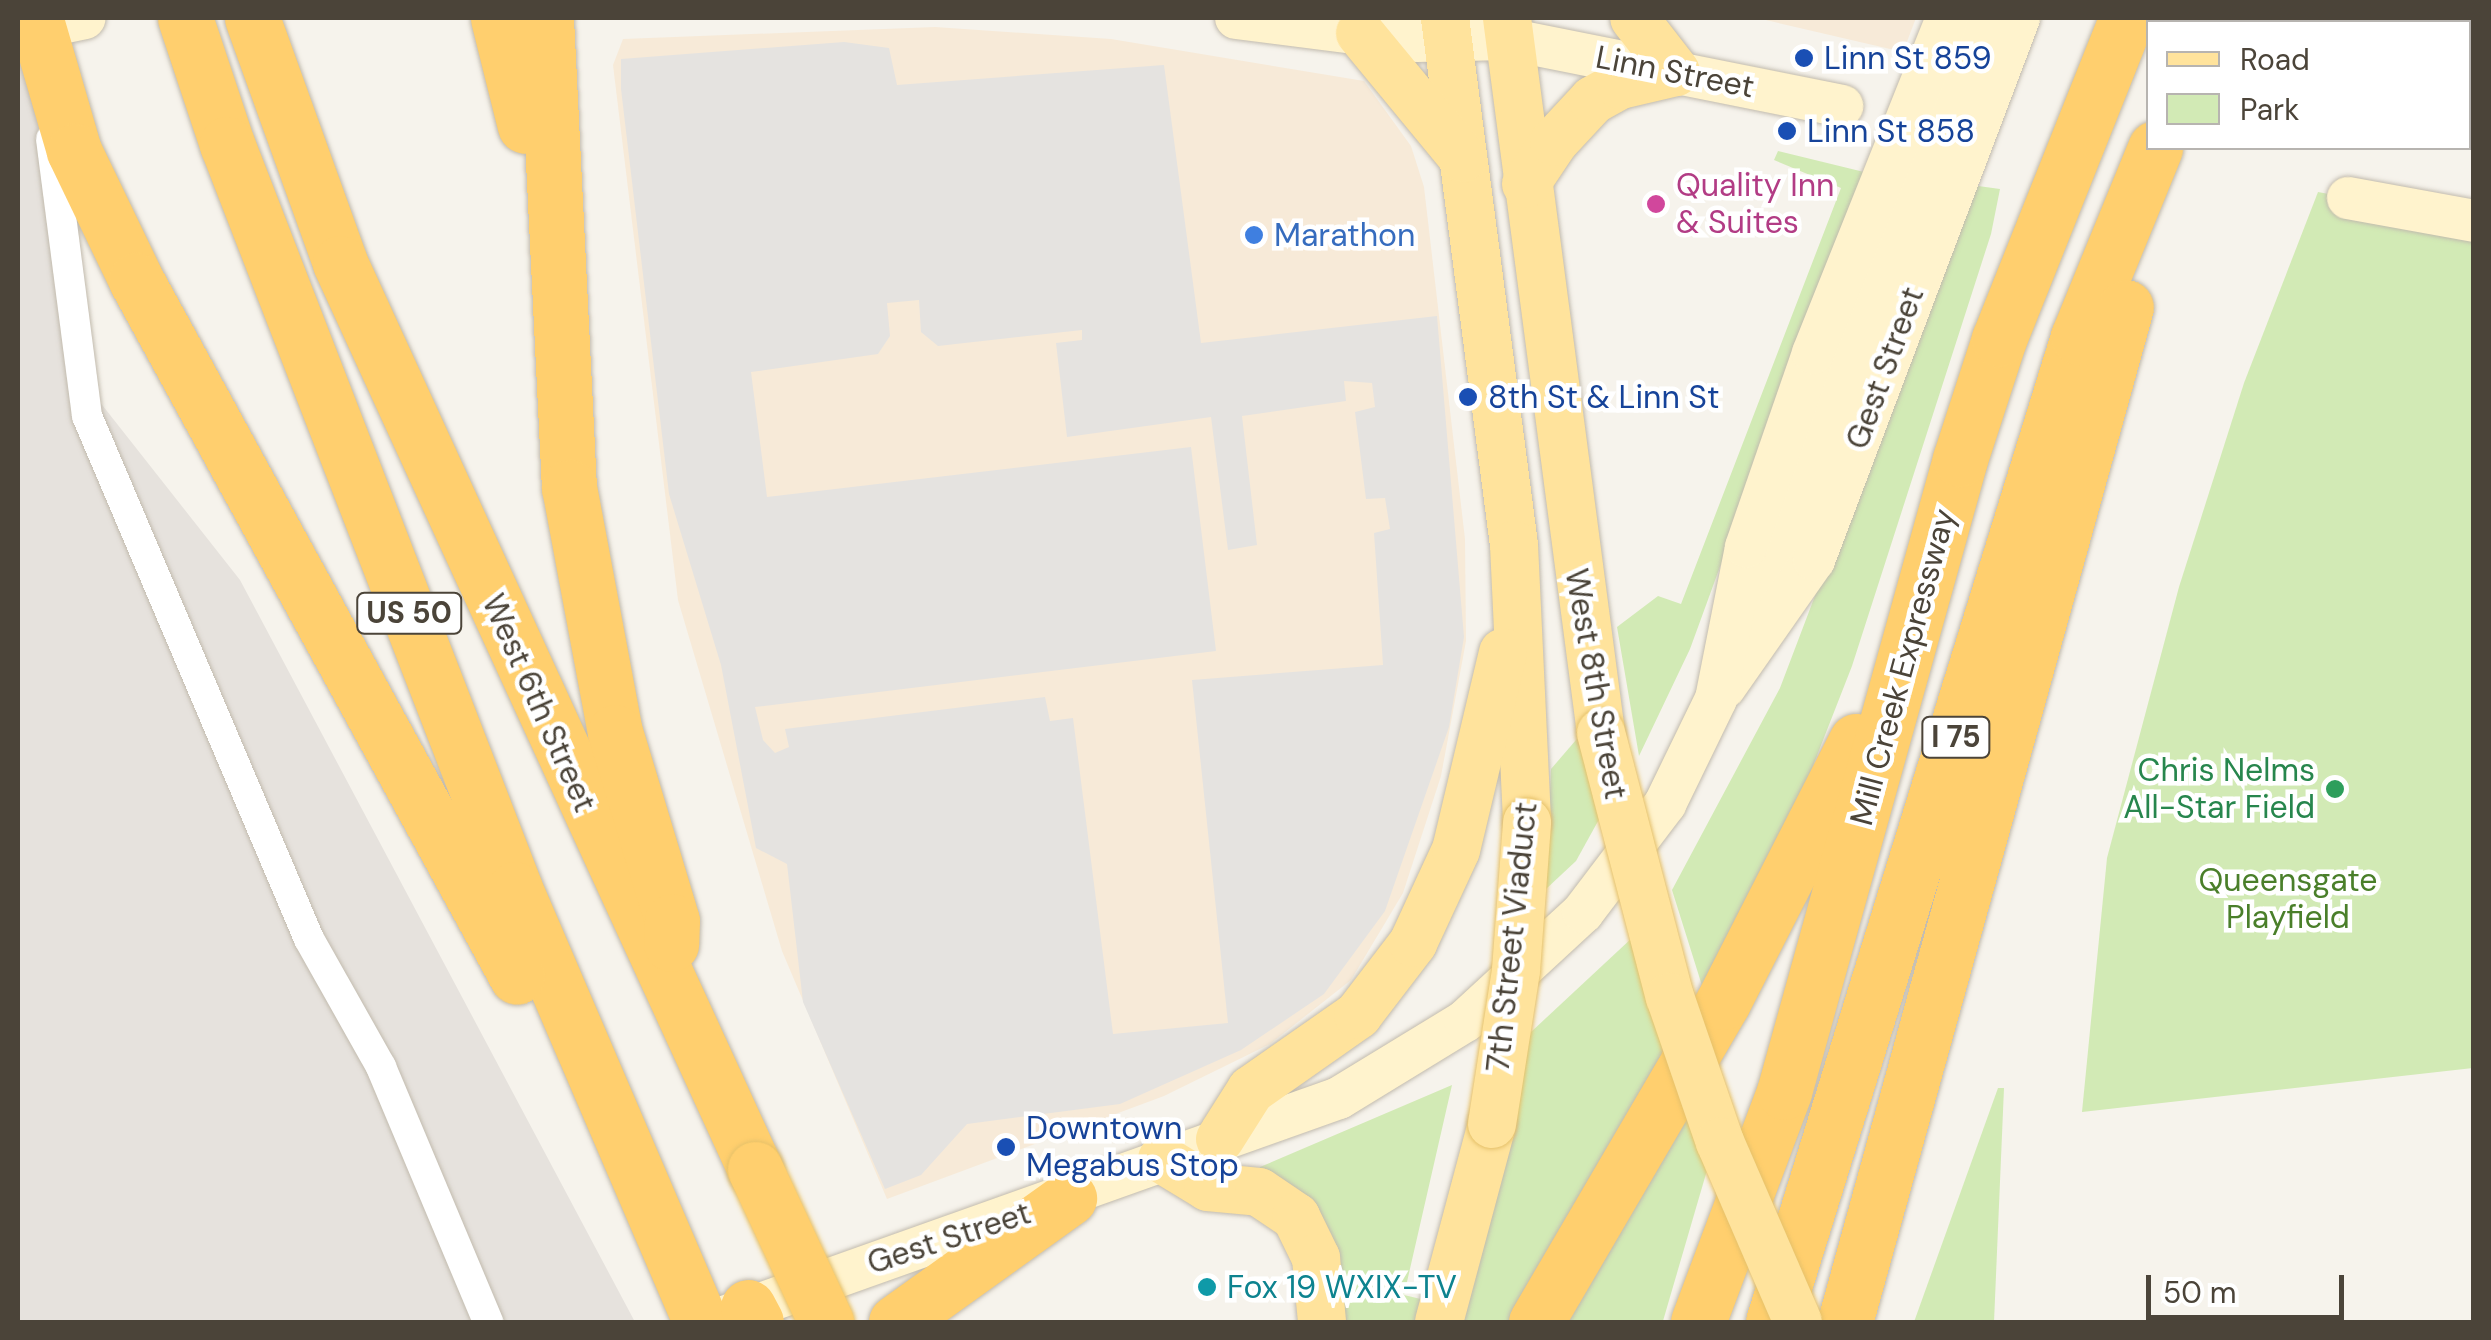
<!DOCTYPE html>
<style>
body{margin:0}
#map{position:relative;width:2491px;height:1340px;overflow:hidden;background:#f6f3ec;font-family:"DM Sans",sans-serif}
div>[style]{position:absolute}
.commercial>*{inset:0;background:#f7ead8}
.industrial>*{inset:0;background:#e6e2dd}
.green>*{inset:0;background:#d2eab5}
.parking>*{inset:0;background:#e5e3e0}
.roads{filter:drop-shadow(0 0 2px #c2bbae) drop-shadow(0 0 2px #c2bbae)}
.street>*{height:30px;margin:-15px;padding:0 15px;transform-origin:15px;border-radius:15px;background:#fff}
.secondary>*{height:42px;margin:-21px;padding:0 21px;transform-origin:21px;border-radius:21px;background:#fff3cd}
.primary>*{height:48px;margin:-24px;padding:0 24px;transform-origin:24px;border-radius:24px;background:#ffe39c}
.highway>*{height:55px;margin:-27.5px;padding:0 27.5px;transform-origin:27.5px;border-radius:27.5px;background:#ffcf6e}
.bridges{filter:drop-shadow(0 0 2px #e6c16a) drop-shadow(0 0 2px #e6c16a)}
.primary-bridge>*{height:48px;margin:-24px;padding:0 24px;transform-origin:24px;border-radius:24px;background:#ffe39c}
.highway-bridge>*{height:55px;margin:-27.5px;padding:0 27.5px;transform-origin:27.5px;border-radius:27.5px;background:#ffcf6e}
.dots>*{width:28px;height:28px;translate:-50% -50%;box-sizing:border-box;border:5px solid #fff;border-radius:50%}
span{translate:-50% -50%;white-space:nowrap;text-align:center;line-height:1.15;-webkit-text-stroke:9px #fff;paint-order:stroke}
.shield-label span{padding:2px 8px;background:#fff;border:2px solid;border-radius:8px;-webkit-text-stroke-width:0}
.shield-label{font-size:30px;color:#4b4439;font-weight:700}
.transit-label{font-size:32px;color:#164399}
.left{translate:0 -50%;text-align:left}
.street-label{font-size:32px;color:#4b4439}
.hotel-label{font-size:32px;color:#b23c85}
.shop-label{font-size:32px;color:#366cbe}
.leisure-label{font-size:32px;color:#27864d}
.right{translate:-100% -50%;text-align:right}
.park-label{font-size:32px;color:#4a7f2a}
.culture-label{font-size:32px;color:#0d838f}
.frame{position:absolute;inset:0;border:20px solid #4b4439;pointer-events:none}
.legend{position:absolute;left:2146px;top:20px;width:325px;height:130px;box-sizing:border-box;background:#fff;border:2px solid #b7b4b0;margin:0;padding:12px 18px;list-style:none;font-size:30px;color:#4b4439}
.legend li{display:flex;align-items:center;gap:20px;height:50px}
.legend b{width:50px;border:2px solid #b7b4b0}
.scale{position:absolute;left:2146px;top:1275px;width:198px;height:45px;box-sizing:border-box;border:5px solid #4b4439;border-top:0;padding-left:12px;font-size:30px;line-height:35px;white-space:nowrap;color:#4b4439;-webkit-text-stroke:8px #fff;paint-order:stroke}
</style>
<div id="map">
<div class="commercial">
<div style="clip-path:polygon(1757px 18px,1916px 18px,1903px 52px)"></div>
<div style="clip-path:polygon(935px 27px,1111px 39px,1364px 81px,1411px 146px,1424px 187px,1465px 539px,1466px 641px,1441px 776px,1403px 893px,1351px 980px,1270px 1044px,1164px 1096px,887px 1199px,782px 951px,678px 600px,613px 65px,623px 39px)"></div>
</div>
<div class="industrial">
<div style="clip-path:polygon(18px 18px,36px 18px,77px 373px,240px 580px,635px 1322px,18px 1322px)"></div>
</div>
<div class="green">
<div style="clip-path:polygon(1778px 151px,1864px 172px,1690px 649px,1639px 756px,1617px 627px,1658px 596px,1681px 604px,1841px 188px,1774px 160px)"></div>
<div style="clip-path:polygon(1971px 185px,2000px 189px,1991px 234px,1852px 666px,1802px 794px,1704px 992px,1672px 890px,1780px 688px)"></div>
<div style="clip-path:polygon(2318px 192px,2473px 221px,2473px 1068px,2082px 1112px,2107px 858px,2179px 587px,2244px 383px)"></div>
<div style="clip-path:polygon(1582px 733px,1602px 814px,1576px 861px,1546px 889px,1551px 769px)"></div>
<div style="clip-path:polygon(1633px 937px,1670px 1051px,1516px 1322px,1459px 1322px,1531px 1032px)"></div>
<div style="clip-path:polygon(1452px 1085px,1404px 1295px,1429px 1301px,1424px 1322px,1336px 1322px,1258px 1179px,1260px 1167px)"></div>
<div style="clip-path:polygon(1998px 1088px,2004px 1088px,1994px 1322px,1914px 1322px)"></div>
<div style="clip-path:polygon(1685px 1102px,1710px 1160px,1663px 1321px,1557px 1322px)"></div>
</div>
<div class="parking">
<div style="clip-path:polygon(evenodd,844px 42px,889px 48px,897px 85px,1164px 65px,1201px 343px,1437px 316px,1464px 637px,1449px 727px,1385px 911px,1324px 994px,1241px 1050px,1120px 1104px,967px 1124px,921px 1175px,885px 1189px,803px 1002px,787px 864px,756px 848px,721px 665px,669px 494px,621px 89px,621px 59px,844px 42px,919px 300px,921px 332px,938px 346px,1082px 330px,1082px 340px,1056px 343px,1067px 437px,1211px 417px,1228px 550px,1257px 545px,1242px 416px,1346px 401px,1344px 381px,1372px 383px,1375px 407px,1355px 412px,1366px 499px,1385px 498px,1390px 529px,1374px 533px,1383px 665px,1192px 680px,1228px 1023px,1113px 1034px,1073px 718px,1050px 721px,1045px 697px,785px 729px,789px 747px,775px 753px,763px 740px,755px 707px,1216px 651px,1191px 447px,767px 497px,751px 372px,878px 354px,890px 336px,887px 303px,919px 300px)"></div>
</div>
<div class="roads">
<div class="street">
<div style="left:51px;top:139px;width:279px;rotate:82.6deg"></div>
<div style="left:87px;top:416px;width:568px;rotate:67deg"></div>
<div style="left:309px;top:939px;width:147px;rotate:60.6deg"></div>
<div style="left:381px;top:1067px;width:277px;rotate:67.2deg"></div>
</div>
<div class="secondary">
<div style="left:1236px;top:18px;width:182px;rotate:7.2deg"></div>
<div style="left:1417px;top:41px;width:90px;rotate:-1.3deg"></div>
<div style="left:1507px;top:39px;width:342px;rotate:11.3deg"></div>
<div style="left:18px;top:32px;width:68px;rotate:-11.8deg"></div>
<div style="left:2348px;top:198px;width:128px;rotate:10.3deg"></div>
<div style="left:1752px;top:616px;width:642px;rotate:-68.71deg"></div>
<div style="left:1725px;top:687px;width:155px;rotate:-55deg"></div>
<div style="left:1814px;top:560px;width:579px;rotate:-69.28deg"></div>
<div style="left:721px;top:1318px;width:656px;rotate:-19.6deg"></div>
<div style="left:1339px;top:1098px;width:148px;rotate:-31.4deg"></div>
<div style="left:1465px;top:1021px;width:161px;rotate:-42.7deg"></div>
<div style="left:1583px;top:912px;width:136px;rotate:-52.8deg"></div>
<div style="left:1665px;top:804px;width:117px;rotate:-64.1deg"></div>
<div style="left:1716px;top:699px;width:155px;rotate:-78.8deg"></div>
<div style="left:1746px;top:547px;width:205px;rotate:-70.9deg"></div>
<div style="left:1813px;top:353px;width:361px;rotate:-68.2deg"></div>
</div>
<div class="primary">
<div style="left:1445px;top:18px;width:531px;rotate:82.54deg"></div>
<div style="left:1514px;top:545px;width:277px;rotate:87.3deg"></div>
<div style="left:1507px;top:18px;width:721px;rotate:82.51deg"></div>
<div style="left:1360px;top:33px;width:162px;rotate:50.5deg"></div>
<div style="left:1526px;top:184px;width:50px;rotate:-56.3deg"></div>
<div style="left:1554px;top:142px;width:57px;rotate:-47.1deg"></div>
<div style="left:1593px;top:100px;width:31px;rotate:-29deg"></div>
<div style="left:1620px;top:85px;width:57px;rotate:-13.1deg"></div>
<div style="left:1676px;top:72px;width:68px;rotate:-127.9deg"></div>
<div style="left:1220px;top:1139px;width:58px;rotate:-57.7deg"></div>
<div style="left:1251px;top:1090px;width:131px;rotate:-35deg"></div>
<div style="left:1358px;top:1015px;width:91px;rotate:-52.6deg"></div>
<div style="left:1413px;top:943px;width:102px;rotate:-65.2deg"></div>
<div style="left:1456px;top:850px;width:203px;rotate:-76.6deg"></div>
<div style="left:1162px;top:1159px;width:54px;rotate:31.3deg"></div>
<div style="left:1208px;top:1187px;width:51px;rotate:5.6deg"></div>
<div style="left:1259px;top:1192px;width:45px;rotate:34deg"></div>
<div style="left:1296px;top:1217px;width:46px;rotate:64deg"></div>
<div style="left:1316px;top:1258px;width:64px;rotate:84.6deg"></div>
<div style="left:1439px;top:1322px;width:205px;rotate:-75deg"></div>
</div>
<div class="highway">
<div style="left:185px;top:18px;width:133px;rotate:71.6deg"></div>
<div style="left:227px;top:144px;width:799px;rotate:68.86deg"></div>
<div style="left:515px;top:889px;width:471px;rotate:66.8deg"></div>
<div style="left:252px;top:18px;width:260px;rotate:70.2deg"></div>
<div style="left:340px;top:263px;width:997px;rotate:65.39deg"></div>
<div style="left:498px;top:18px;width:111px;rotate:76deg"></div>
<div style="left:546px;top:18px;width:470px;rotate:87.2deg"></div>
<div style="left:569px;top:487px;width:249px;rotate:79.4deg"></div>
<div style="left:615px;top:732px;width:197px;rotate:73.2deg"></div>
<div style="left:672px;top:921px;width:23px;rotate:92deg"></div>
<div style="left:2214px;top:22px;width:5px;rotate:-53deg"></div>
<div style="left:38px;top:27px;width:129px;rotate:73.8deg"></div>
<div style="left:74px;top:151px;width:143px;rotate:64.3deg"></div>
<div style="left:136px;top:280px;width:794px;rotate:61.34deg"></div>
<div style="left:748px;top:1307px;width:17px;rotate:62deg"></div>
<div style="left:896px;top:1322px;width:213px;rotate:-35.6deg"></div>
<div style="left:1536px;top:1322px;width:371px;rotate:-59.7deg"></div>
<div style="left:1723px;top:1002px;width:293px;rotate:-63deg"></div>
<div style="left:1698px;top:1322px;width:246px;rotate:-69.5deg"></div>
<div style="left:1784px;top:1092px;width:657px;rotate:-74.46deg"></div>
<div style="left:1960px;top:459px;width:126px;rotate:-72deg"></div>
<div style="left:1999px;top:339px;width:346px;rotate:-68.3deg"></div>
<div style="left:1773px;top:1322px;width:1031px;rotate:-72.8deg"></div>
<div style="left:2078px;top:337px;width:204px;rotate:-67.8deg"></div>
<div style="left:1845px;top:1322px;width:1053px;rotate:-74.53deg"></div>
</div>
</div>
<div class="bridges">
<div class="primary-bridge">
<div style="left:1601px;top:733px;width:273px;rotate:75.4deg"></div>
<div style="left:1670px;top:997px;width:153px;rotate:71deg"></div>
<div style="left:1720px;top:1142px;width:196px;rotate:66.6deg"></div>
<div style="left:1492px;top:1124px;width:156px;rotate:-81.1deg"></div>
<div style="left:1516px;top:970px;width:148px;rotate:-85.7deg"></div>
</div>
<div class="highway-bridge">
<div style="left:755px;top:1169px;width:169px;rotate:65.1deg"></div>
</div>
</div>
<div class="dots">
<div style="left:1804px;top:58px;background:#1a4fb4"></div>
<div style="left:1787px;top:131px;background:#1a4fb4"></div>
<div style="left:1656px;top:204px;background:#d1479c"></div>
<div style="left:1254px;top:235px;background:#3f7fe0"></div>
<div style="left:1468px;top:397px;background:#1a4fb4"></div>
<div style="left:2335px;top:789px;background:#2e9e5b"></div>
<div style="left:1006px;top:1147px;background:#1a4fb4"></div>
<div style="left:1207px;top:1287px;background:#0f9aa8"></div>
</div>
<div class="shield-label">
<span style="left:409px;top:613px">US 50</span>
<span style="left:1956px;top:737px">I 75</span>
</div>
<div class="transit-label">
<span class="left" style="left:1824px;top:58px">Linn St 859</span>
<span class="left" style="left:1807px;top:131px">Linn St 858</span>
<span class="left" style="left:1488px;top:397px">8th St &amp; Linn St</span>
<span class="left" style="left:1026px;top:1147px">Downtown<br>Megabus Stop</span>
</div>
<div class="street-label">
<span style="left:1675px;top:72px;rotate:11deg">Linn Street</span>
<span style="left:1885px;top:368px;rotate:-70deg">Gest Street</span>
<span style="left:1903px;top:667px;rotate:-75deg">Mill Creek Expressway</span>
<span style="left:1596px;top:684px;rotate:80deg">West 8th Street</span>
<span style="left:539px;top:703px;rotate:66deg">West 6th Street</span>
<span style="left:1512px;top:937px;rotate:-84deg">7th Street Viaduct</span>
<span style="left:949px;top:1238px;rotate:-18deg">Gest Street</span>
</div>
<div class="hotel-label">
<span class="left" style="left:1676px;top:204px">Quality Inn<br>&amp; Suites</span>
</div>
<div class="shop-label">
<span class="left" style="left:1274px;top:235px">Marathon</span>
</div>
<div class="leisure-label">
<span class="right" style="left:2315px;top:789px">Chris Nelms<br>All-Star Field</span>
</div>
<div class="park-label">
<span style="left:2288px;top:899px">Queensgate<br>Playfield</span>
</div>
<div class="culture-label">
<span class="left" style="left:1227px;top:1287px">Fox 19 WXIX-TV</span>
</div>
<div class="frame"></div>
<ul class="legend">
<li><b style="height:12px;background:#ffe39c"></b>Road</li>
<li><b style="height:28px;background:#d2eab5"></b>Park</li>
</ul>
<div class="scale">50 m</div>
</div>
